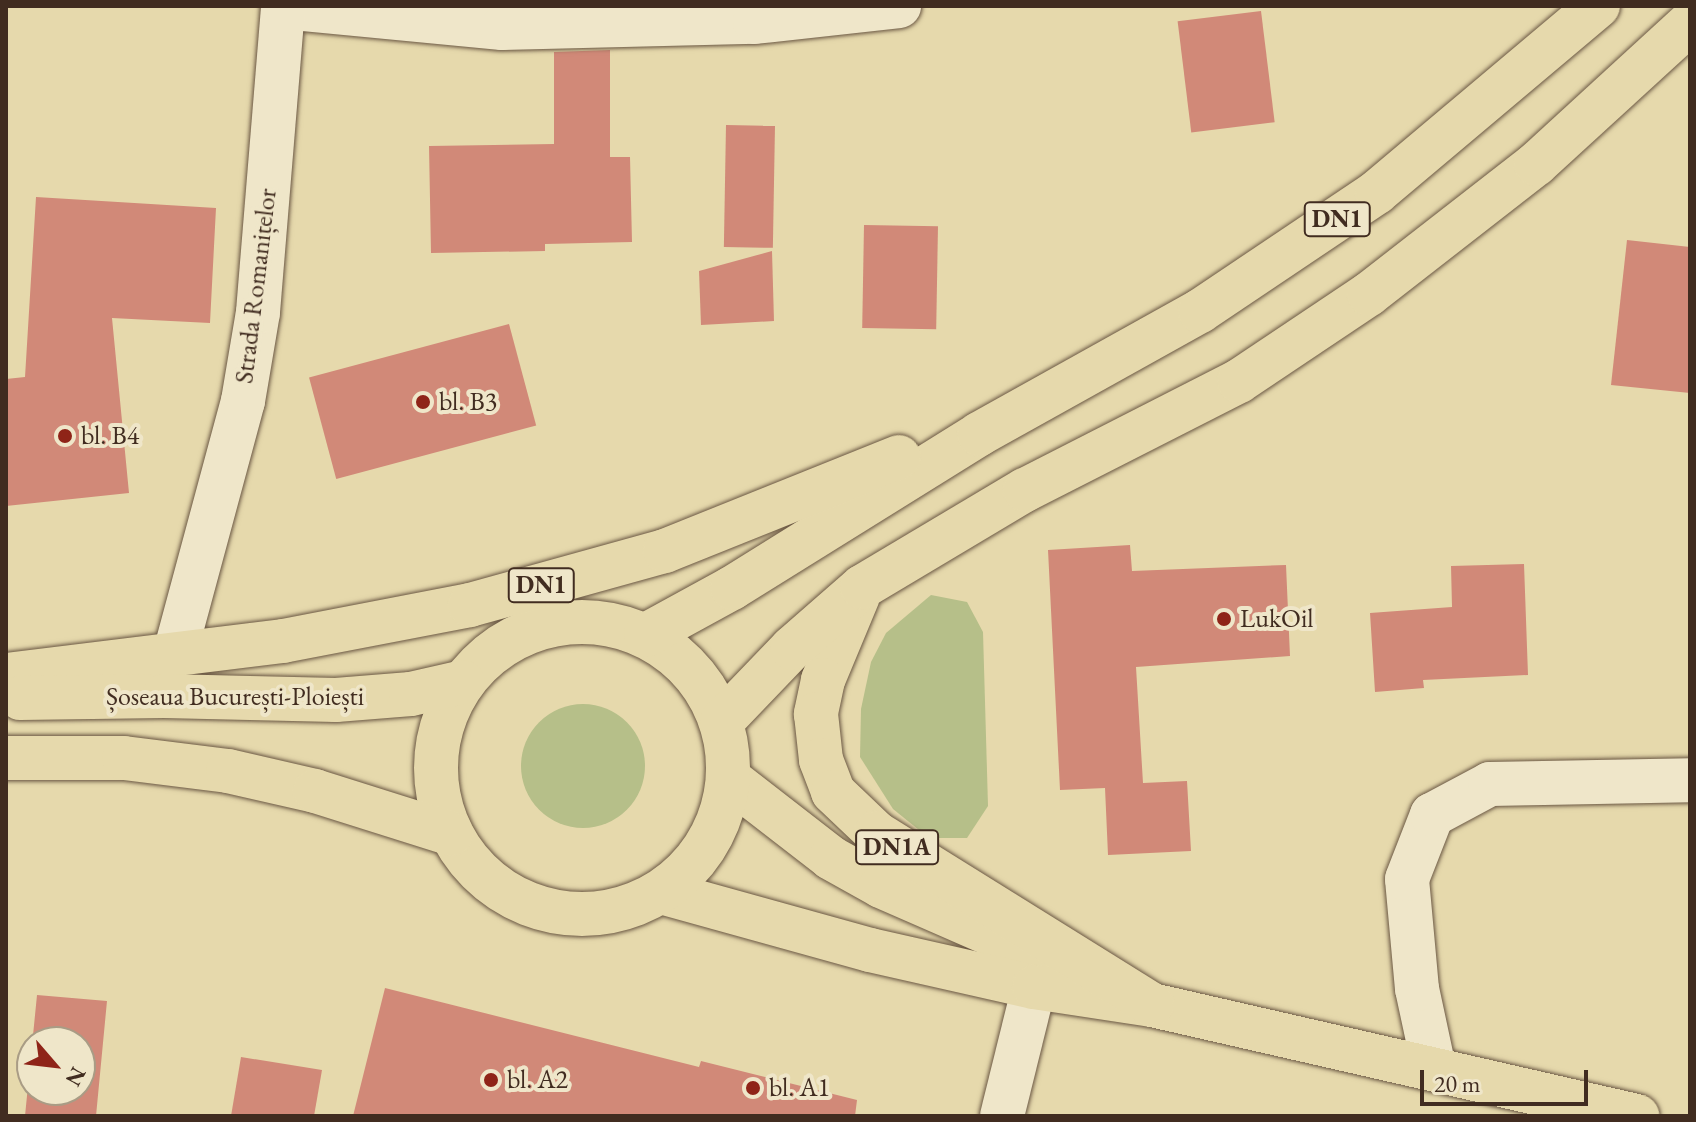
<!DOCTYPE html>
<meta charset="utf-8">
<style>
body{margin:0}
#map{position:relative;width:1696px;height:1122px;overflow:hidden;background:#e6d9ac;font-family:"EB Garamond",serif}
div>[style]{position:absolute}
.green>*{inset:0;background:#b6bf89}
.round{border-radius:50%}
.building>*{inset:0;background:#d18978;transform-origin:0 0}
.roads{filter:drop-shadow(0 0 2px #6a5743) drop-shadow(0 0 2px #6a5743)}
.minor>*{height:44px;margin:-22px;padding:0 22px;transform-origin:22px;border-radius:22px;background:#efe6c9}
.major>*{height:44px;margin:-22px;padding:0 22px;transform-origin:22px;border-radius:22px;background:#e6d9ac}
.highway>*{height:44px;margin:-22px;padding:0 22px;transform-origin:22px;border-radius:22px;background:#e6d9ac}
.highway>.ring{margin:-22px;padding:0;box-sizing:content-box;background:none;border:44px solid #e6d9ac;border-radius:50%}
.dots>*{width:22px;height:22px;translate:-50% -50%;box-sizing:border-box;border:4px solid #efe6c9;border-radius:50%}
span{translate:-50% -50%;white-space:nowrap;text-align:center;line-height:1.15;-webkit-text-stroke:8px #efe6c9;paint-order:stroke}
.shield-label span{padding:2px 6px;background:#efe6c9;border:2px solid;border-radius:6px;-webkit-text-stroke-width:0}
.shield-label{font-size:24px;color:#412c20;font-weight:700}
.street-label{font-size:26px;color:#412c20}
.poi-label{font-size:26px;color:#412c20}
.left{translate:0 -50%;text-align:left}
.frame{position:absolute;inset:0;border:8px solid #412c20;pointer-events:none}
.north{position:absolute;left:16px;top:1026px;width:80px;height:80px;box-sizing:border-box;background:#efe6c9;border:2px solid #a99c85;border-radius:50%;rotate:118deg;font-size:22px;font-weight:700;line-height:32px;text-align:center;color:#412c20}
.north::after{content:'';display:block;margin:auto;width:28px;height:36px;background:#8f2418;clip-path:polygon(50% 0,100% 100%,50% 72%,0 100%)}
.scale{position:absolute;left:1420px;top:1070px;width:168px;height:36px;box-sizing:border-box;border:4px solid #412c20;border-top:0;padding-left:10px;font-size:24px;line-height:28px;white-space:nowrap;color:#412c20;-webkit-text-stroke:6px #efe6c9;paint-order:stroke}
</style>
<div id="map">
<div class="green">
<div style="clip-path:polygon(931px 595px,967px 602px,983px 632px,988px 806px,967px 838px,929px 838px,893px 809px,860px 757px,861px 709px,871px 662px,886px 633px)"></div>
<div class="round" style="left:521px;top:704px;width:124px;height:124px"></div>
</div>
<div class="building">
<div style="left:1261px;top:11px;width:112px;height:84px;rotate:83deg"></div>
<div style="clip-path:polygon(610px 50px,610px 157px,630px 157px,632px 242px,545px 244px,545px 251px,431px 253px,429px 146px,554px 144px,554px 52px)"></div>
<div style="left:726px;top:125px;width:49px;height:122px;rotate:1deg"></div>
<div style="clip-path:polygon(36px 197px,216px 208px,210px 323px,112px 318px,129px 493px,6px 506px,6px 379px,25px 377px)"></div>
<div style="left:864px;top:225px;width:74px;height:103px;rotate:1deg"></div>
<div style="clip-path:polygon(1627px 240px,1690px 247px,1690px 393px,1611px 385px)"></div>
<div style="clip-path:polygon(772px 251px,774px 321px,701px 325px,699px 271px)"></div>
<div style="left:509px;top:324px;width:105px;height:207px;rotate:75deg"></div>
<div style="clip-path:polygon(1130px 545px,1132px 571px,1286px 565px,1290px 656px,1136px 667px,1143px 783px,1187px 781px,1191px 851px,1108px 855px,1105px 788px,1060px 790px,1048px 550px)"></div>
<div style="clip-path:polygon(1524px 564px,1528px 675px,1423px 680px,1424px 688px,1375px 692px,1370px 613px,1452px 607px,1451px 566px)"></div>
<div style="clip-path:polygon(385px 988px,699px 1067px,701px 1061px,857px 1100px,855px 1116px,353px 1116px)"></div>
<div style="clip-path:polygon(evenodd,37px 995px,107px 1001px,96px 1116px,25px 1116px,37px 995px,32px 1042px,80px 1042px,80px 1090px,32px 1090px,32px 1042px)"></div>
<div style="clip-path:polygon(241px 1057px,322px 1070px,314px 1116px,231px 1116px)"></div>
</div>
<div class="roads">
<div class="minor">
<div style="left:283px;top:7px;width:220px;rotate:5.5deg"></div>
<div style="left:502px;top:28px;width:253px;rotate:-1.4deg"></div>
<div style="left:755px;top:22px;width:145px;rotate:-6.3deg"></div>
<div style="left:175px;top:653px;width:261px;rotate:-74.9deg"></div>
<div style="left:243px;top:401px;width:90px;rotate:-80.4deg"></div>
<div style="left:258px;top:312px;width:307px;rotate:-85.3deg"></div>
<div style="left:1434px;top:1068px;width:81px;rotate:-102.1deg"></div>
<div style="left:1417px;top:989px;width:110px;rotate:-95.2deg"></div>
<div style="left:1407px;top:879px;width:69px;rotate:-68.7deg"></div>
<div style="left:1432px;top:815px;width:66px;rotate:-28.1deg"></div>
<div style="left:1490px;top:784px;width:200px;rotate:-1.1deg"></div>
<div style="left:1002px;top:1116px;width:133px;rotate:-76.1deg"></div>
</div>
<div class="major">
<div style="left:728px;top:778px;width:130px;rotate:37.8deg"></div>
<div style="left:831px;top:858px;width:57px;rotate:29.2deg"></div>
<div style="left:881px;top:886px;width:202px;rotate:23.6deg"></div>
<div style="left:661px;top:892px;width:217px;rotate:15.5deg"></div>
<div style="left:870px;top:950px;width:168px;rotate:12.7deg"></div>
<div style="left:1034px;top:987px;width:119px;rotate:8.7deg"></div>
<div style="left:1152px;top:1005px;width:498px;rotate:12.9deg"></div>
</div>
<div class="highway">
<div style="left:858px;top:596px;width:91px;rotate:112.6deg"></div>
<div style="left:823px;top:680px;width:35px;rotate:102deg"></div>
<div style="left:816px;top:714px;width:46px;rotate:83.8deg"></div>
<div style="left:821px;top:760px;width:34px;rotate:69deg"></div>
<div style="left:833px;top:792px;width:59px;rotate:43.6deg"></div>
<div style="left:876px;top:833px;width:325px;rotate:31.9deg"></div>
<div class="ring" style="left:436px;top:622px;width:248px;height:248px"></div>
<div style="left:646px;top:635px;width:98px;rotate:-28.7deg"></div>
<div style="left:732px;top:588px;width:291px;rotate:-31.9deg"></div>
<div style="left:979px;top:434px;width:253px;rotate:-29.1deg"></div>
<div style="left:1200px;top:311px;width:213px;rotate:-33.9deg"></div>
<div style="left:1377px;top:192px;width:289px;rotate:-40.1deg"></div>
<div style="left:6px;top:675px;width:279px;rotate:-7deg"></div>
<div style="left:283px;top:641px;width:190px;rotate:-10.9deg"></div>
<div style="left:470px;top:605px;width:202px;rotate:-15.5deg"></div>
<div style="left:665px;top:551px;width:252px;rotate:-21.9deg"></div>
<div style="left:20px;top:698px;width:144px;rotate:-0.8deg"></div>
<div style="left:164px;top:696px;width:172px;rotate:1.3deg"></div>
<div style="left:336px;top:700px;width:75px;rotate:-4.6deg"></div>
<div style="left:411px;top:694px;width:53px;rotate:-13deg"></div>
<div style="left:722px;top:721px;width:101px;rotate:-46.2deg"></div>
<div style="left:792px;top:648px;width:93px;rotate:-41.1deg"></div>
<div style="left:862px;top:587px;width:190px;rotate:-30.8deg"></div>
<div style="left:1025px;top:490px;width:240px;rotate:-27deg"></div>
<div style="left:1239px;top:381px;width:156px;rotate:-33.8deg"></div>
<div style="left:1369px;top:294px;width:212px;rotate:-37.9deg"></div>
<div style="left:1536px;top:164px;width:209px;rotate:-42.5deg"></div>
<div style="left:6px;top:758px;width:118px"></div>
<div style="left:124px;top:758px;width:105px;rotate:7.1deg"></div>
<div style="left:228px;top:771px;width:89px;rotate:12.9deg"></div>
<div style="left:315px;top:791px;width:143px;rotate:17.5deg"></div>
</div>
</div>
<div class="dots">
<div style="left:423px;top:402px;background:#8f2418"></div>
<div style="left:65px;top:436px;background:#8f2418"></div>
<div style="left:1224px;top:619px;background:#8f2418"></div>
<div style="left:491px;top:1080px;background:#8f2418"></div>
<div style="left:753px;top:1088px;background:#8f2418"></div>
</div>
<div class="shield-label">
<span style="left:1337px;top:219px">DN1</span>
<span style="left:541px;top:585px">DN1</span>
<span style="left:897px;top:847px">DN1A</span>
</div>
<div class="street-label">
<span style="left:256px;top:286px;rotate:-83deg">Strada Romanițelor</span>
<span style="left:235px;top:697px">Șoseaua București-Ploiești</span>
</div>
<div class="poi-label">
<span class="left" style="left:439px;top:402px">bl. B3</span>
<span class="left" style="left:81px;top:436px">bl. B4</span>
<span class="left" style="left:1240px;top:619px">LukOil</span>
<span class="left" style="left:507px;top:1080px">bl. A2</span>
<span class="left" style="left:769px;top:1088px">bl. A1</span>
</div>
<div class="frame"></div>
<div class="north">N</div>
<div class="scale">20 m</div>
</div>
